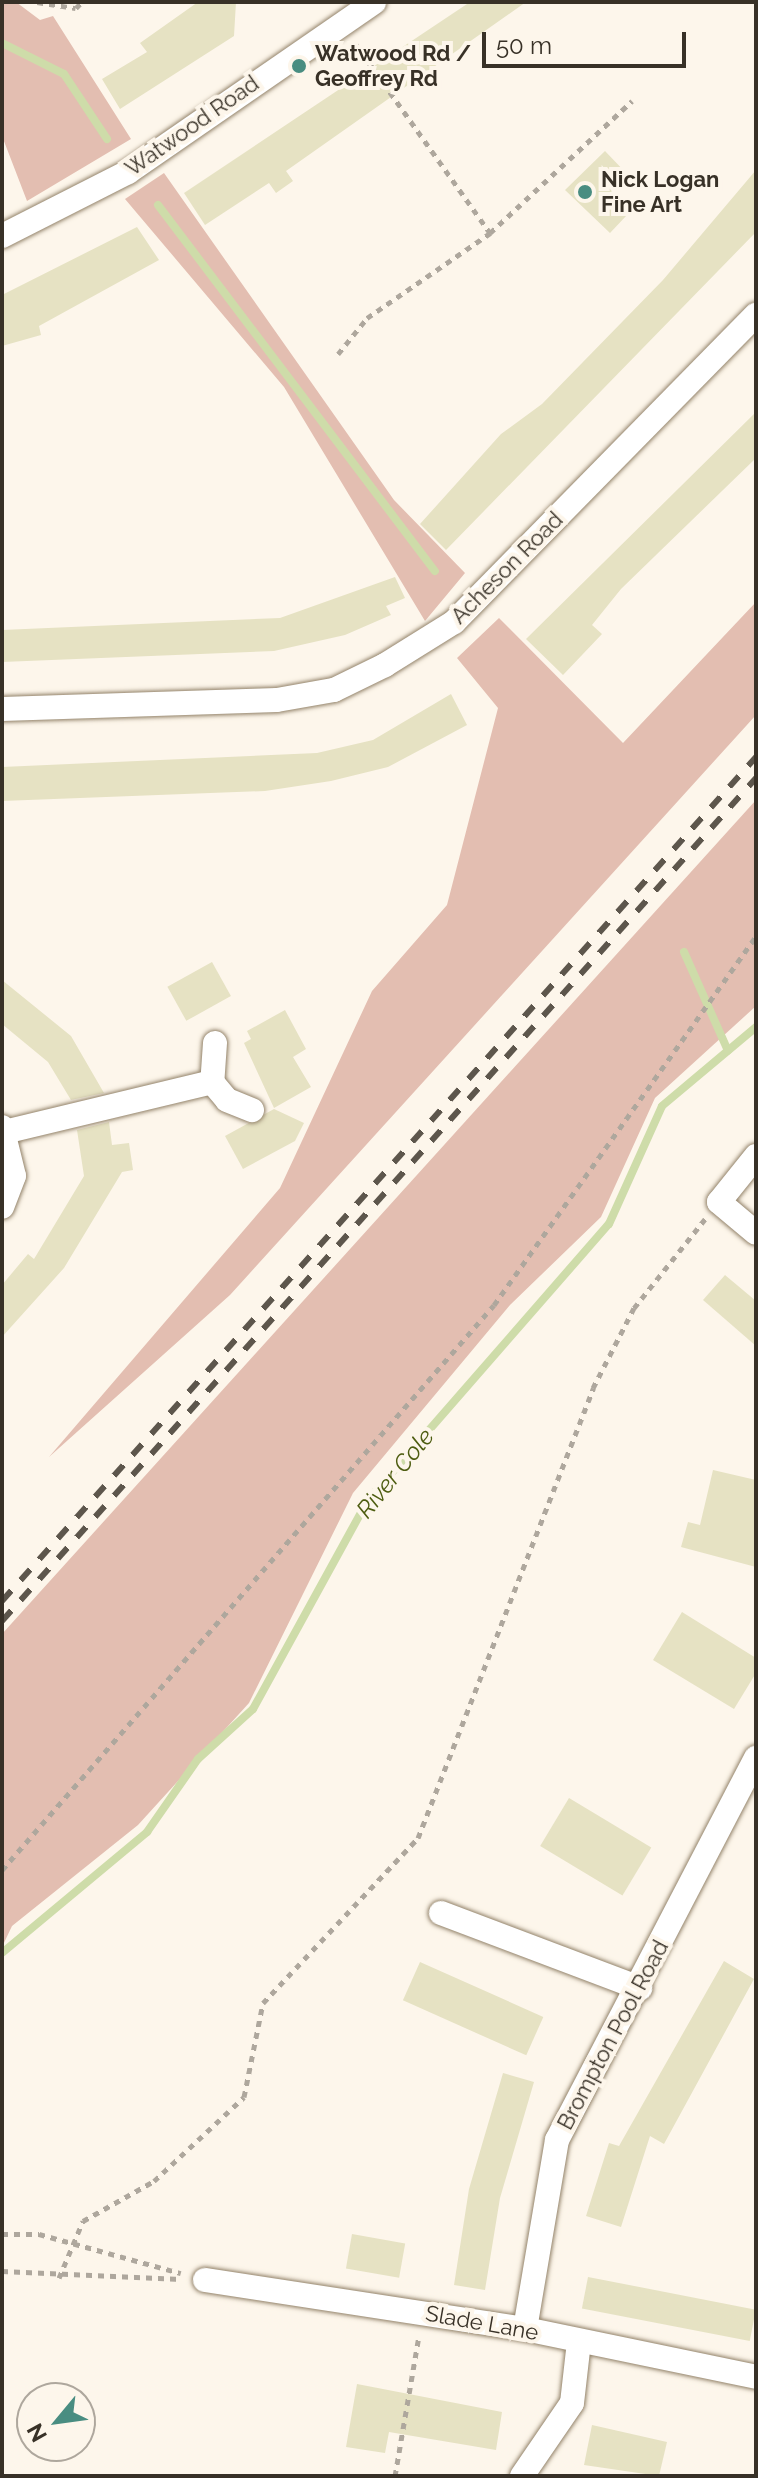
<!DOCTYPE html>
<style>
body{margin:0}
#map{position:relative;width:758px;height:2478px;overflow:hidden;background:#fdf6eb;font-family:Raleway,sans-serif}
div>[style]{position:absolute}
.green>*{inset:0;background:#e3beb1}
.stream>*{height:8px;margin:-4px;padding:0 4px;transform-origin:4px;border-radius:4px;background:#cedca9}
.building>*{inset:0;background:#e6e2c3;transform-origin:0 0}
.path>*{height:5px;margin-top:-2.5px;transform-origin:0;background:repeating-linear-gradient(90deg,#aea79d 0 6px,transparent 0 12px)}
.roads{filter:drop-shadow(0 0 2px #93836a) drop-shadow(0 0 2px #93836a)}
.street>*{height:24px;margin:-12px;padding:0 12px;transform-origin:12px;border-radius:12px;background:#fff}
.rail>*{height:6px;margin-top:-3px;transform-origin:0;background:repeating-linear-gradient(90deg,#5d564c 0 14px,transparent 0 28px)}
.dots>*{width:22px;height:22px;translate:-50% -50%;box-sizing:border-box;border:4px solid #fdf6eb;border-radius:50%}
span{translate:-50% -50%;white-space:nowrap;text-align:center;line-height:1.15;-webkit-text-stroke:8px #fdf6eb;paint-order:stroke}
.poi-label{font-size:22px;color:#383127;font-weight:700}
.left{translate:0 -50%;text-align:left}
.street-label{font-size:22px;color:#383127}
.water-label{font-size:24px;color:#4e5d11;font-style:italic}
.frame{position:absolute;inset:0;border:4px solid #383127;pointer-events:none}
.north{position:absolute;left:16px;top:2382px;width:80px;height:80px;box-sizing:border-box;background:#fdf6eb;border:2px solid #aea79d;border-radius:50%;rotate:241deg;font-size:22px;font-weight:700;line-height:32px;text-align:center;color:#383127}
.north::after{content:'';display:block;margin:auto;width:28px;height:36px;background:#498d81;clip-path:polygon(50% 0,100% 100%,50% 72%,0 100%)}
.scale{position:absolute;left:482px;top:32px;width:204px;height:36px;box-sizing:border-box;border:4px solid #383127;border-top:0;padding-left:10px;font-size:24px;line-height:28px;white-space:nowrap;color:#383127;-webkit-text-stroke:6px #fdf6eb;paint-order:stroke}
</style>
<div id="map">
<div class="green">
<div style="clip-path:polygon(2px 2px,16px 2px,40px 20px,53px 16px,131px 139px,27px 201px,2px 136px)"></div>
<div style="clip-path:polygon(164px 173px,394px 500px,465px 573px,425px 621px,284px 387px,125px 199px)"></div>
<div style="clip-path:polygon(756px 602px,756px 715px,230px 1295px,49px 1457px,280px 1188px,372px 991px,447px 905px,498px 708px,457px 658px,499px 618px,623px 743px)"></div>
<div style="clip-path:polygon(756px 800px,756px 1006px,655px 1098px,601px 1217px,510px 1305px,353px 1493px,249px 1703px,138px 1825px,12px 1926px,2px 1947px,2px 1634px)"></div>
</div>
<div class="stream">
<div style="left:2px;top:43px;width:69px;rotate:26.6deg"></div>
<div style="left:64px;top:74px;width:78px;rotate:56.5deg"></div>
<div style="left:158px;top:205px;width:459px;rotate:52.9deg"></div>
<div style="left:684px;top:952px;width:108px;rotate:66deg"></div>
<div style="left:2px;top:1953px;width:189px;rotate:-39.8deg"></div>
<div style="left:147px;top:1832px;width:89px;rotate:-55.1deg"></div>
<div style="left:198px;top:1759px;width:74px;rotate:-42.3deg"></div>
<div style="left:253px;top:1709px;width:239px;rotate:-61.2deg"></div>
<div style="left:368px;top:1500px;width:366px;rotate:-48.9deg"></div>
<div style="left:609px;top:1224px;width:129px;rotate:-65.8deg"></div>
<div style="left:662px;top:1106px;width:123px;rotate:-40deg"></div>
</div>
<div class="building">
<div style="clip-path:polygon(198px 2px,236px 2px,234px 36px,120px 109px,102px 79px,147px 52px,140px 43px)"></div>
<div style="clip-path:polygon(470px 2px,526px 2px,286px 171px,293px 181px,276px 193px,269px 183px,205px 225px,184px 193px)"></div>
<div style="clip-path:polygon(605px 151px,628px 175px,607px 196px,627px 215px,610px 233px,565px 190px)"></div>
<div style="clip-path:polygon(756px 170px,756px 232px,446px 550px,420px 524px,501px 434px,542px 404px,663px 280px)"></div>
<div style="clip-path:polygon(137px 227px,159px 260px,39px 326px,41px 335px,2px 346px,2px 295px)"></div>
<div style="clip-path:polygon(756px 412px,756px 458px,621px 589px,592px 625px,602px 634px,563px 675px,526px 639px)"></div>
<div style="clip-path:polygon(395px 577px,405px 598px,386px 606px,391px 615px,345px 635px,274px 651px,2px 662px,2px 630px,280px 618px)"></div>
<div style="clip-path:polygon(451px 694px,467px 725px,388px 767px,331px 781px,265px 791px,2px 801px,2px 767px,317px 753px,373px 740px)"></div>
<div style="left:212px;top:962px;width:39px;height:51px;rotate:61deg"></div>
<div style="clip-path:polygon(2px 980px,71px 1036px,104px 1093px,71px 1100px,48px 1062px,2px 1024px)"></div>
<div style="clip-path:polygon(285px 1010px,306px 1049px,293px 1057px,311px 1087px,274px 1108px,244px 1043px,251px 1039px,247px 1031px)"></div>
<div style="clip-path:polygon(274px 1109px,304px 1123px,295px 1141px,243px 1169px,225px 1136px)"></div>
<div style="clip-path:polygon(109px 1122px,112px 1145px,129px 1143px,133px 1170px,122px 1172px,64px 1268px,2px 1337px,2px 1285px,28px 1254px,34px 1259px,84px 1176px,77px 1130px)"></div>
<div style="clip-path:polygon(725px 1275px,756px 1301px,756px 1346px,703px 1300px)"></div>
<div style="clip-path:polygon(713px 1470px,756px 1480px,756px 1567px,681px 1547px,688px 1522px,700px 1525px)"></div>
<div style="clip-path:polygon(682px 1612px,756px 1658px,756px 1673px,734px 1709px,653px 1660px)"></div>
<div style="left:569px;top:1798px;width:96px;height:56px;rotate:31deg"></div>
<div style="clip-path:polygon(724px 1961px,754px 1979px,664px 2144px,650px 2136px,621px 2227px,586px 2216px,609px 2143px,619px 2146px)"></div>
<div style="left:420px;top:1962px;width:135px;height:42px;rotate:24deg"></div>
<div style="clip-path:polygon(503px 2073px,534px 2082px,500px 2198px,485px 2290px,454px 2285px,469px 2189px)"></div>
<div style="left:352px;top:2234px;width:54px;height:35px;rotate:10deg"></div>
<div style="left:588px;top:2277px;width:171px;height:32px;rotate:11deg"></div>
<div style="clip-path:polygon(357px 2384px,502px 2412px,496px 2450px,389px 2432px,385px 2453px,346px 2447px)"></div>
<div style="clip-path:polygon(592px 2425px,667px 2442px,659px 2476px,584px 2465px)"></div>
</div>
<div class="path">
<div style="left:37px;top:2px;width:39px;rotate:9deg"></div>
<div style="left:76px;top:8px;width:8px;rotate:-45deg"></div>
<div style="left:355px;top:43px;width:233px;rotate:54.6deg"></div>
<div style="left:490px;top:233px;width:194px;rotate:-42.9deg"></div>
<div style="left:338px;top:354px;width:46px;rotate:-51.1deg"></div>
<div style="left:367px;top:318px;width:150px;rotate:-34.6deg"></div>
<div style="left:2px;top:1870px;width:749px;rotate:-48.95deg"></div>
<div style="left:494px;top:1305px;width:452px;rotate:-54.6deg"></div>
<div style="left:2px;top:2234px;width:37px"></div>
<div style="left:39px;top:2234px;width:147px;rotate:15.4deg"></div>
<div style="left:2px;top:2271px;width:179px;rotate:2.6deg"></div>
<div style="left:59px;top:2278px;width:62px;rotate:-67.2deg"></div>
<div style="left:83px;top:2221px;width:81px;rotate:-29.4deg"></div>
<div style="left:154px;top:2181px;width:123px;rotate:-43deg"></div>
<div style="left:244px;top:2097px;width:96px;rotate:-78.6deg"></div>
<div style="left:263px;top:2003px;width:226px;rotate:-46.8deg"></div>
<div style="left:418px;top:1838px;width:483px;rotate:-68.7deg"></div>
<div style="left:593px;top:1388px;width:90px;rotate:-62.9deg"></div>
<div style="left:634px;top:1308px;width:114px;rotate:-51.4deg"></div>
<div style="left:395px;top:2476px;width:143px;rotate:-80.3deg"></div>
</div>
<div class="roads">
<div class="street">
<div style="left:2px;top:236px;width:141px;rotate:-26.9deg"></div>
<div style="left:128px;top:172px;width:299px;rotate:-34.6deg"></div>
<div style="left:2px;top:709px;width:275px;rotate:-1.9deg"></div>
<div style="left:277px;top:700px;width:58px;rotate:-10deg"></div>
<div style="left:334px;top:690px;width:57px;rotate:-26.1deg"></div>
<div style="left:385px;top:665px;width:81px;rotate:-31.9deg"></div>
<div style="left:454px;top:622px;width:431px;rotate:-45.5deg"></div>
<div style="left:215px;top:1043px;width:39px;rotate:94deg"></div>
<div style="left:212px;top:1082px;width:23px;rotate:50deg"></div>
<div style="left:227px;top:1100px;width:27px;rotate:22deg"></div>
<div style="left:2px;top:1127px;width:50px;rotate:76.2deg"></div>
<div style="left:14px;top:1176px;width:33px;rotate:111deg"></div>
<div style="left:4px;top:1132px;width:214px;rotate:-13.5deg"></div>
<div style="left:756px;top:1156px;width:59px;rotate:128.8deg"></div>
<div style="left:719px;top:1202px;width:48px;rotate:40deg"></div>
<div style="left:441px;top:1913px;width:213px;rotate:20.7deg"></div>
<div style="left:205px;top:2280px;width:324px;rotate:8.7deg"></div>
<div style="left:525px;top:2329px;width:236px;rotate:11.7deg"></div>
<div style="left:525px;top:2329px;width:192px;rotate:-80.4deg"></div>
<div style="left:557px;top:2140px;width:431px;rotate:-62.5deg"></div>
<div style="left:522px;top:2476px;width:88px;rotate:-55.6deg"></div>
<div style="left:572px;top:2403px;width:61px;rotate:-83.5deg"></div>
</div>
</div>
<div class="rail">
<div style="left:2px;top:1601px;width:1132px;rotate:-48.22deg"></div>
<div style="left:2px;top:1621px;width:1131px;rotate:-48.19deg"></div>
</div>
<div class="dots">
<div style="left:299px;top:66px;background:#498d81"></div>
<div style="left:585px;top:192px;background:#498d81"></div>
</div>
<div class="poi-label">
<span class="left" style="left:315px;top:66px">Watwood Rd /<br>Geoffrey Rd</span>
<span class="left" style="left:601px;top:192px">Nick Logan<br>Fine Art</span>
</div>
<div class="street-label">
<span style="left:192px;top:126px;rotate:-35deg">Watwood Road</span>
<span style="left:507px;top:568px;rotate:-45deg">Acheson Road</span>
<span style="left:613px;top:2035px;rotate:-62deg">Brompton Pool Road</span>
<span style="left:482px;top:2323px;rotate:10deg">Slade Lane</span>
</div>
<div class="water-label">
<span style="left:395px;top:1473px;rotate:-51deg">River Cole</span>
</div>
<div class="frame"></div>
<div class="north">N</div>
<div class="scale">50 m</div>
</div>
